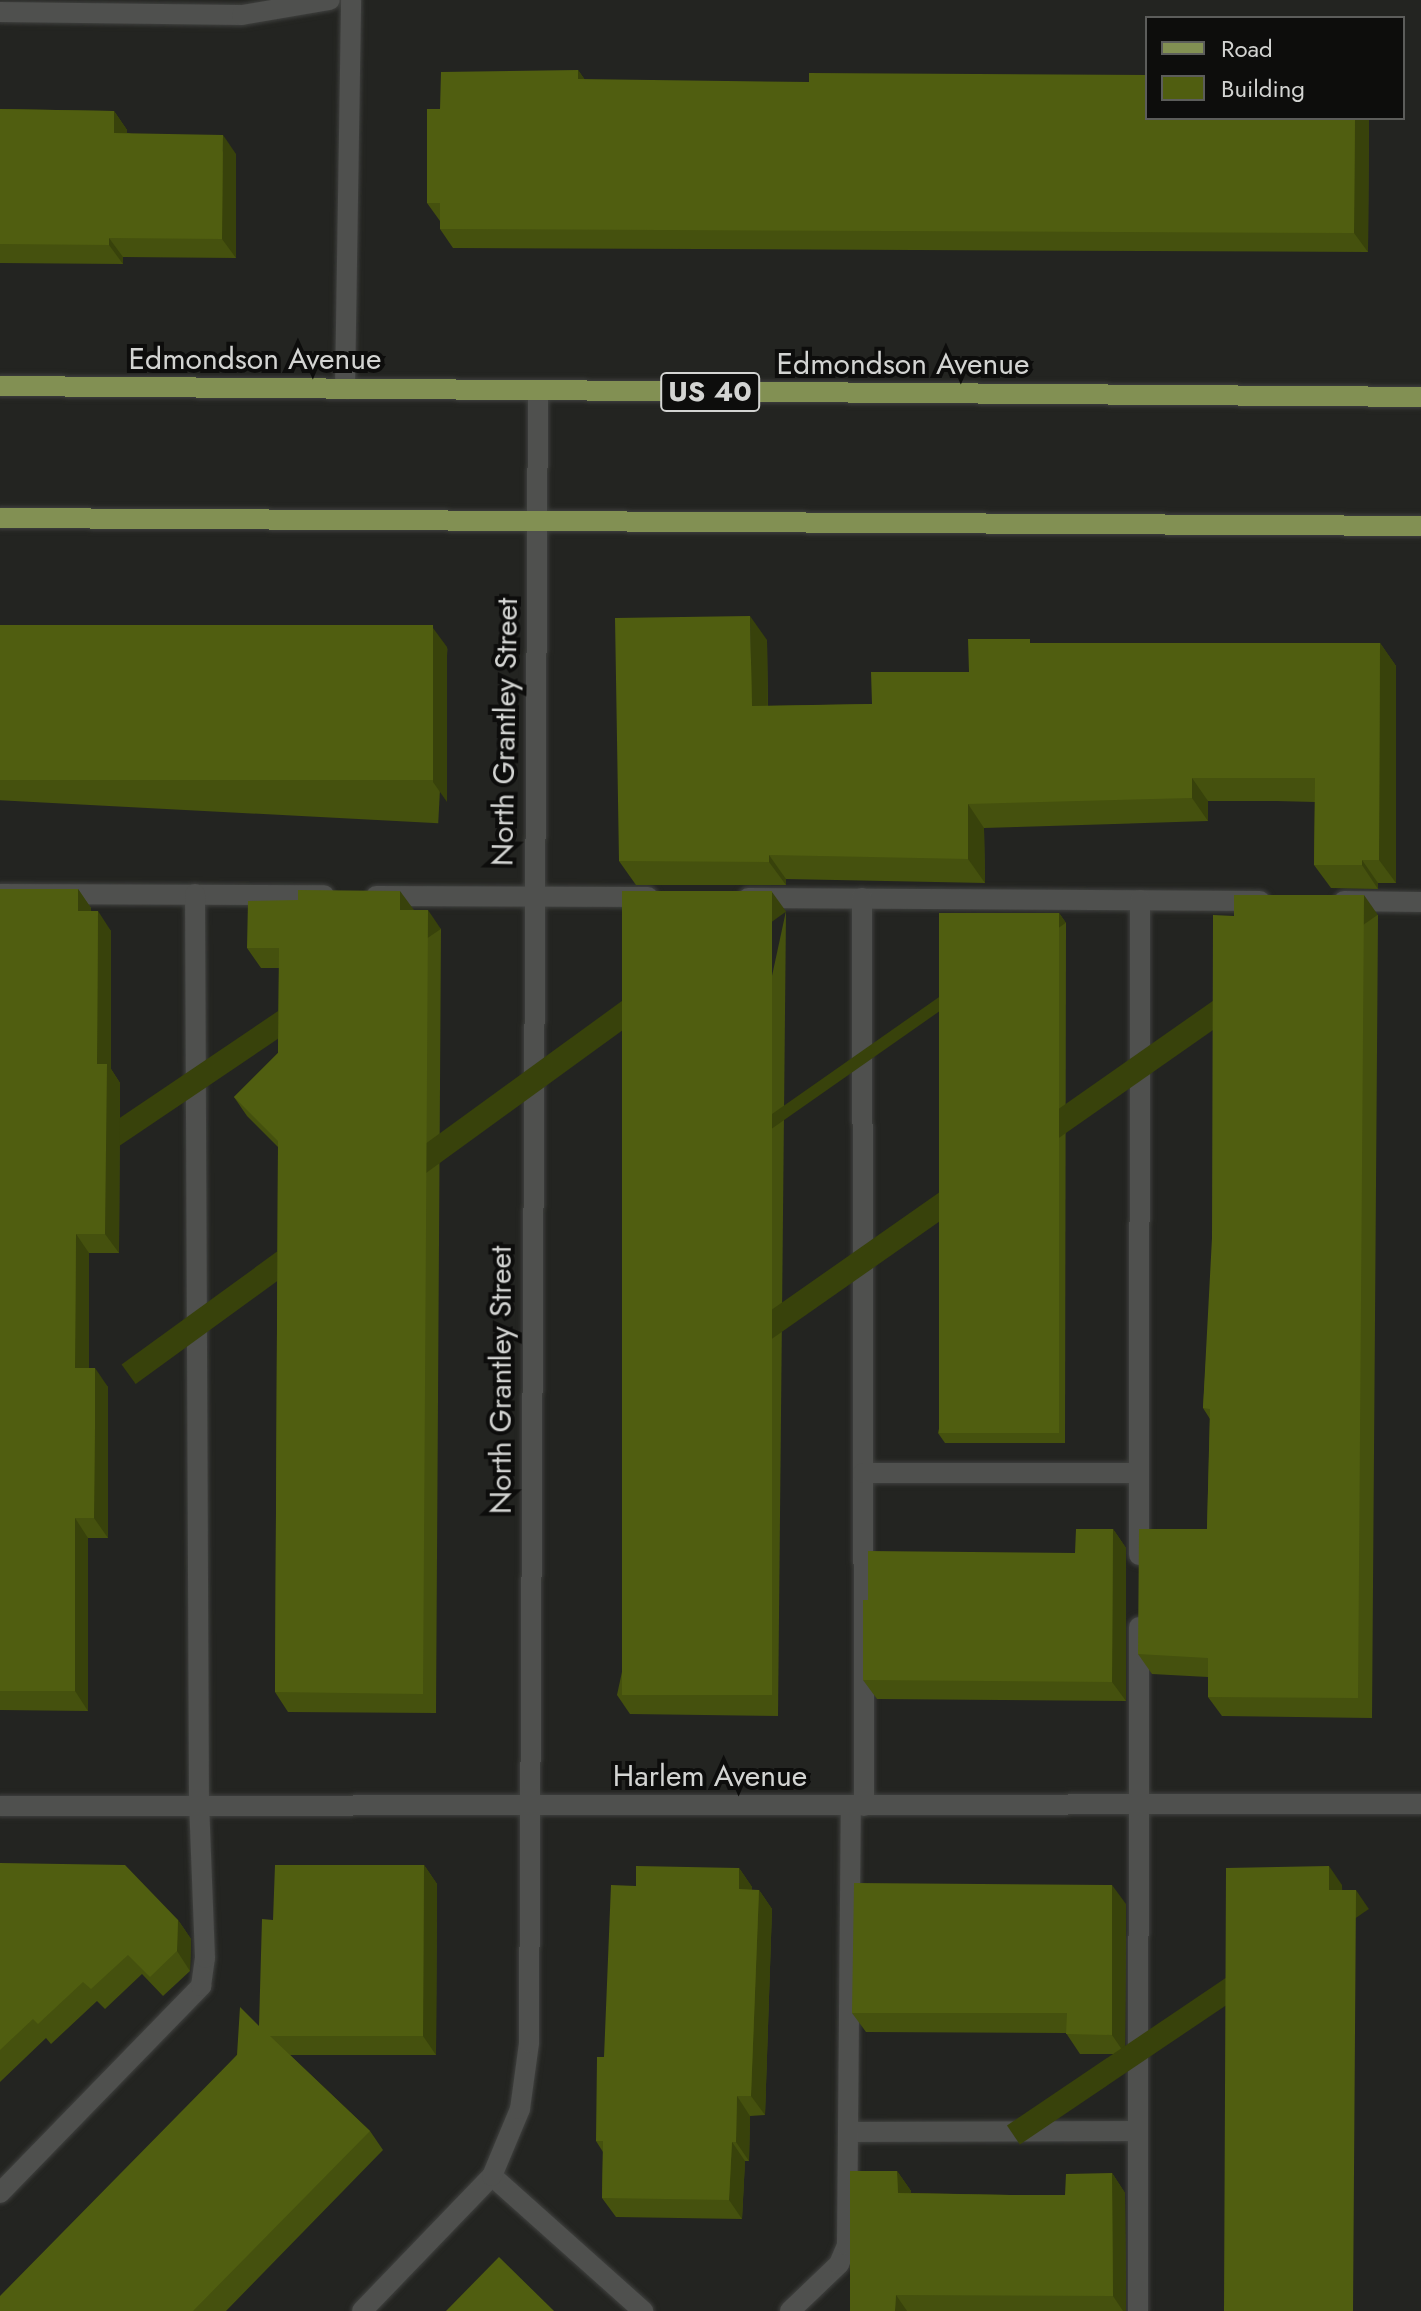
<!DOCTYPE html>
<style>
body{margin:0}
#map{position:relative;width:1421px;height:2311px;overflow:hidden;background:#232421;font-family:Jost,sans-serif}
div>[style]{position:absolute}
.roads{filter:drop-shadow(0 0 2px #40413f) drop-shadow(0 0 2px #40413f)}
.service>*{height:20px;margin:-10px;padding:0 10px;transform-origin:10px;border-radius:10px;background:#4f504e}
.minor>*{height:20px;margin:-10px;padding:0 10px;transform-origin:10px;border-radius:10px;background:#4f504e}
.primary>*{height:20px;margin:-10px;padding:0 10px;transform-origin:10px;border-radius:10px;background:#829053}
.wall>*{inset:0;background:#45510e;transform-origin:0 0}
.shaded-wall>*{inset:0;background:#38420b;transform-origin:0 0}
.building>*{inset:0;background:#505e10;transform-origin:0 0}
span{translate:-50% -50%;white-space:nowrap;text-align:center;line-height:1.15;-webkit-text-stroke:8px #0d0d0c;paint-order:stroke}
.shield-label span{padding:2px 6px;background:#0d0d0c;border:2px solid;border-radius:6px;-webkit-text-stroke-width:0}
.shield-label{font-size:28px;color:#d3d4d2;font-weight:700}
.street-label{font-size:30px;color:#d3d4d2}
.legend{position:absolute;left:1145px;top:16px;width:260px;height:104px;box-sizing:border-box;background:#0d0d0c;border:2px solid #5c5d5b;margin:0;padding:10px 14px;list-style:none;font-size:24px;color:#d3d4d2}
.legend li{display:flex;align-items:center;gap:16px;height:40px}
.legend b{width:40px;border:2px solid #5c5d5b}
</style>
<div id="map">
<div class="roads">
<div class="service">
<div style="left:0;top:12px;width:242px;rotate:0.7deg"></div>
<div style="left:242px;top:15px;width:89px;rotate:-9.7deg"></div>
<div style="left:345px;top:389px;width:389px;rotate:-89.1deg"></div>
<div style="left:0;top:894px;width:324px;rotate:0.2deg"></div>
<div style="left:376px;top:896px;width:272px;rotate:0.2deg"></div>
<div style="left:748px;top:898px;width:512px;rotate:0.34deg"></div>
<div style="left:862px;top:898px;width:908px;rotate:89.87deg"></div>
<div style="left:1344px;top:901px;width:77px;rotate:0.7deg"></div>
<div style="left:863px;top:1473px;width:276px"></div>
<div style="left:1139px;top:1555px;width:655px;rotate:-89.91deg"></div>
<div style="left:848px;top:2132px;width:290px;rotate:-0.2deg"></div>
<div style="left:0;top:2193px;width:289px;rotate:-45.8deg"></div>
<div style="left:201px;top:1986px;width:28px;rotate:-82deg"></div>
<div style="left:205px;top:1958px;width:153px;rotate:-92.2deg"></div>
<div style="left:199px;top:1805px;width:911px;rotate:-90.25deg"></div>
<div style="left:790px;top:2311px;width:68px;rotate:-43.8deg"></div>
<div style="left:839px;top:2264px;width:21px;rotate:-67deg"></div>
<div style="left:847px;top:2245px;width:439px;rotate:-89.5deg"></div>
<div style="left:1138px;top:2311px;width:684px;rotate:-89.92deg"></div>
</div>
<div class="minor">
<div style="left:0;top:1806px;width:1421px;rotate:-0.08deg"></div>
<div style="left:492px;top:2176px;width:203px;rotate:41.8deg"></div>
<div style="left:362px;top:2311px;width:187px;rotate:-46.1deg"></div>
<div style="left:492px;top:2176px;width:73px;rotate:-67.3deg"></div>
<div style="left:520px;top:2109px;width:67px;rotate:-82.2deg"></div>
<div style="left:529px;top:2043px;width:1652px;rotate:-89.69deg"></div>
</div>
<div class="primary">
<div style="left:0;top:386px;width:1421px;rotate:0.44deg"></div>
<div style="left:0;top:518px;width:1421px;rotate:0.32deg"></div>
</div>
</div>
<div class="wall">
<div style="clip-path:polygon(578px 70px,585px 80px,1369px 118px,1368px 252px,453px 248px,440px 229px,440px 221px,427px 203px,440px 109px)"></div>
<div style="clip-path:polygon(0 109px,114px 111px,127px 130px,127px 133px,236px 154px,236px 258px,123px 257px,123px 264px,0 263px)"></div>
<div style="left:0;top:625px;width:448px;height:175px;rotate:3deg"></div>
<div style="clip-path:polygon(767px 640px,768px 706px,872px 704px,969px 672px,1033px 643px,1380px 643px,1396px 666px,1396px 883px,1378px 883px,1378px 889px,1331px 888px,1314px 865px,1315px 802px,1276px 801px,1208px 801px,1208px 821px,984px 828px,985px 883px,786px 879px,786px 885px,636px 885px,619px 861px)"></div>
<div style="clip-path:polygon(0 889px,78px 889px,91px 908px,91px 911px,111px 931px,111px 1069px,120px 1083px,119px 1253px,89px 1253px,89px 1368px,108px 1387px,108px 1538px,88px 1538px,88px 1711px,0 1710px)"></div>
<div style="clip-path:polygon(414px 910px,441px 929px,436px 1713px,288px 1712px,275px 1692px,278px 1147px,247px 1116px,234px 1097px,278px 1053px,279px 968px,261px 968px,247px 948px)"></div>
<div style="clip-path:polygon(786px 911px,778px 1716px,630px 1714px,617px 1695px)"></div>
<div style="clip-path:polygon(1059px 913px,1066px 923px,1065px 1443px,945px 1443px,938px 1433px)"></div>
<div style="clip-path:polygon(1378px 915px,1372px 1718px,1222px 1716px,1208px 1697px,1208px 1677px,1152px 1674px,1138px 1654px,1207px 1529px,1210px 1419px,1203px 1408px,1234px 916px)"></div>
<div style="clip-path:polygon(1113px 1529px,1126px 1548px,1126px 1701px,877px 1699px,863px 1680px,868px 1600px,1075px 1553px)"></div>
<div style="clip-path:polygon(0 1863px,178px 1920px,191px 1939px,190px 1971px,163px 1996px,142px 1974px,105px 2009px,97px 2001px,51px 2044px,46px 2038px,0 2082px)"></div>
<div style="clip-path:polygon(424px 1865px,437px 1884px,436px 2055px,290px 2055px,370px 2131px,383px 2150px,226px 2311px,0 2311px,237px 2055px,259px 2026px,273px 1920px)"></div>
<div style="clip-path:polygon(739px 1868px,752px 1887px,752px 1890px,759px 1890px,772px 1909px,765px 2115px,750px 2116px,749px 2161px,745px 2161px,742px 2219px,616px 2217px,602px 2198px,603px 2152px,596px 2141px,604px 2057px,636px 1886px)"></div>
<div style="clip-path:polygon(1126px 1904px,1125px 2054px,1080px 2054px,1066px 2033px,866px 2032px,852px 2013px)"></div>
<div style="clip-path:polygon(897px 2171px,911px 2191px,911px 2193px,1011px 2195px,1065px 2195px,1112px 2173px,1125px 2193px,1126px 2311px,850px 2311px)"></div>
</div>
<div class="shaded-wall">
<div style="clip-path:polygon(578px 70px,591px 89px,578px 79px)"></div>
<div style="clip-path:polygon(114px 111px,127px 130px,127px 153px,114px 133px)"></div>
<div style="clip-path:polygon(1355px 118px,1369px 118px,1368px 252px,1354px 233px)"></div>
<div style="clip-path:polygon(223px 135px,236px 154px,236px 258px,222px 239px)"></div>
<div style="clip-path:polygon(109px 238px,123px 257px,123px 264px,109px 245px)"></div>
<div style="clip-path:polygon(750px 616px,767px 640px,768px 730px,752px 706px)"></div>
<div style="clip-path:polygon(433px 628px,447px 647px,447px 802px,433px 782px)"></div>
<div style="clip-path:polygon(1380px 643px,1396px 666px,1396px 883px,1379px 860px)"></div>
<div style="clip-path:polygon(1192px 778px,1208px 801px,1208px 821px,1192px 798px)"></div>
<div style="clip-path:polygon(968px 804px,984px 828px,985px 883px,968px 859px)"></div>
<div style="clip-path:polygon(769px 855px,786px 879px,786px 885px,769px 862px)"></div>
<div style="clip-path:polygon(1362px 860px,1378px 883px,1378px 889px,1362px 865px)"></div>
<div style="clip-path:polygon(78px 889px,91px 908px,92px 931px,78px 911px)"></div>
<div style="clip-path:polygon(400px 891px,414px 910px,400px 910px)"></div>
<div style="left:772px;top:892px;width:24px;height:804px;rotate:54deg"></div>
<div style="left:1364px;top:895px;width:24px;height:803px;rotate:55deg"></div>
<div style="left:428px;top:910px;width:23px;height:784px;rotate:56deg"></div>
<div style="clip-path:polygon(98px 911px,111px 931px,111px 1069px,120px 1083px,119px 1253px,105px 1234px,97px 1064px)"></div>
<div style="left:1059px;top:913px;width:12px;height:520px;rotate:55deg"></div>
<div style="clip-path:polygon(76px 1234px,89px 1253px,89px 1387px,75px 1368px)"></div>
<div style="clip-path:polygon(95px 1368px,108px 1387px,108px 1538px,94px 1518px)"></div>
<div style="clip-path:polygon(75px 1518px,88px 1538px,88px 1711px,75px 1691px)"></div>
<div style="clip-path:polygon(1113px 1529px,1126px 1548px,1126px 1701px,1112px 1682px)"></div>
<div style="clip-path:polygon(424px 1865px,437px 1884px,436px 2055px,423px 2036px)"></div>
<div style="clip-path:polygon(1329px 1866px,1342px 1885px,1343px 1909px,1329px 1890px)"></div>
<div style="clip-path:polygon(739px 1868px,752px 1887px,752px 1908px,739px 1889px)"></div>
<div style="clip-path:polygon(1112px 1885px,1126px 1904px,1125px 2054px,1112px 2035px)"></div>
<div style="clip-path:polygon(759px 1890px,772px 1909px,765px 2115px,751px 2096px)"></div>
<div style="left:1356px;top:1890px;width:23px;height:421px;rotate:56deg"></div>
<div style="clip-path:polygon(178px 1920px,191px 1939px,190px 1971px,177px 1951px)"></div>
<div style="clip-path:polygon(737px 2096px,750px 2116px,749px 2161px,736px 2142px)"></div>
<div style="clip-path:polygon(732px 2142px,745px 2161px,742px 2219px,729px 2200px)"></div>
<div style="clip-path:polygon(897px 2171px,911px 2191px,911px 2213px,898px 2193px)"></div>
<div style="clip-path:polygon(1112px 2173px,1125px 2193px,1126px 2311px,1123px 2311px,1113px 2296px)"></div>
<div style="clip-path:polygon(896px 2295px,907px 2311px,895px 2311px)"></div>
</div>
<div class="building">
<div style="clip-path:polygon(578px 70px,578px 79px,809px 82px,809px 73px,1147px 75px,1147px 118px,1355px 118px,1354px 233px,440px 229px,440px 203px,427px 203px,427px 109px,440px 109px,441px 72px)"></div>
<div style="clip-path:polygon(0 109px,114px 111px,114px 133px,223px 135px,222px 239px,109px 238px,109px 245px,0 244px)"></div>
<div style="clip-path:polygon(750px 616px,752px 706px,872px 704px,871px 672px,969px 672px,968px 639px,1030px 639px,1030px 643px,1380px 643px,1379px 860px,1362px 860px,1362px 865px,1314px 865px,1315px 778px,1192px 778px,1192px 798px,968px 804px,968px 859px,769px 855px,769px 862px,619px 861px,615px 618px)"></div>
<div style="left:0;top:625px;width:433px;height:155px"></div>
<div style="clip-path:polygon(0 889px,78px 889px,78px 911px,98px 911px,97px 1064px,107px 1064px,105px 1234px,76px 1234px,75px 1368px,95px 1368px,95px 1426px,94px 1518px,75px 1518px,75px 1691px,0 1691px)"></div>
<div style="clip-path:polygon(298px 890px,400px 891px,400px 910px,428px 910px,423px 1694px,275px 1692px,278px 1141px,234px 1097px,278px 1053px,279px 948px,247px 948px,248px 901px,298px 900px)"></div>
<div style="left:622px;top:891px;width:150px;height:804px"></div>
<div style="clip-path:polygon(1234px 895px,1364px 895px,1358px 1698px,1208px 1697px,1208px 1658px,1138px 1654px,1139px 1529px,1207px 1529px,1210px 1409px,1203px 1408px,1212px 1238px,1213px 915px,1234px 916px)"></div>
<div style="left:939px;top:913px;width:120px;height:520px"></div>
<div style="clip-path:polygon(1076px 1529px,1113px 1529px,1112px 1682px,863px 1680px,863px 1600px,868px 1600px,868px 1551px,1075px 1553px)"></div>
<div style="clip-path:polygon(0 1863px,125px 1865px,178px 1920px,177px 1951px,150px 1977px,128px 1955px,91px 1989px,83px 1982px,38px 2024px,33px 2019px,0 2050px)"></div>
<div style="clip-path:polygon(275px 1865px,424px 1865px,423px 2036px,270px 2036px,370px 2131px,193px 2311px,0 2311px,0 2296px,237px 2055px,240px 2007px,259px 2026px,262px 1919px,273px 1920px)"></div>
<div style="clip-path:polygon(636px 1866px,739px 1868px,739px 1889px,759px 1890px,751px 2096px,737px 2096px,736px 2142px,732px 2142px,729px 2200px,602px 2198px,603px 2141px,596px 2141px,597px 2057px,604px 2057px,611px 1885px,636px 1886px)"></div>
<div style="clip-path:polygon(1329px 1866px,1329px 1890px,1356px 1890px,1353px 2311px,1224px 2311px,1226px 1868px)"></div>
<div style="clip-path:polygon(854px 1883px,1112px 1885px,1112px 2035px,1066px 2034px,1067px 2013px,852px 2013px)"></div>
<div style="clip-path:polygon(850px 2171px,897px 2171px,898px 2193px,1011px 2195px,1065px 2195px,1066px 2174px,1112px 2173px,1113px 2296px,896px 2295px,895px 2311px,850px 2311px)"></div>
<div style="clip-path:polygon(499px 2257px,554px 2311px,446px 2311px)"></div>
</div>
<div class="shield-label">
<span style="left:710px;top:392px">US 40</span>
</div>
<div class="street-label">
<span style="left:255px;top:359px">Edmondson Avenue</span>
<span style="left:903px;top:364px">Edmondson Avenue</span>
<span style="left:505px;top:732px;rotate:-89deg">North Grantley Street</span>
<span style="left:501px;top:1380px;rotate:-90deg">North Grantley Street</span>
<span style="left:710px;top:1776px">Harlem Avenue</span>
</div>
<ul class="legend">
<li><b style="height:10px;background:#829053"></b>Road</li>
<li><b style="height:22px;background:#505e10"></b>Building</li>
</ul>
</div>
